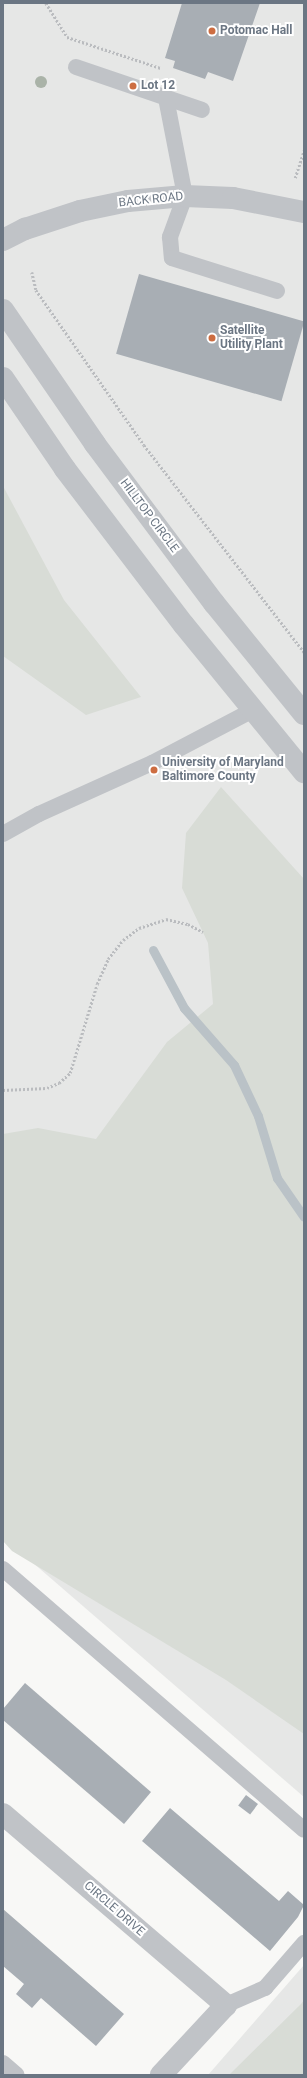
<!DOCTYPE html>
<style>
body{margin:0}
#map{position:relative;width:307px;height:2078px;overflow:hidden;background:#f8f8f6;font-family:Roboto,sans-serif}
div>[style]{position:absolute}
.built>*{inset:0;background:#e6e7e6}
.green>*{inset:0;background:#d8dcd6}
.stream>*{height:9px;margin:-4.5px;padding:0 4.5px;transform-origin:4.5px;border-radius:4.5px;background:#bac2c7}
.building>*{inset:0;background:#a8aeb4;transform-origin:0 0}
.path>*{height:2.5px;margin-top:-1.25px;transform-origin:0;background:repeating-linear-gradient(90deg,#babcbf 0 2px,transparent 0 4px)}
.service>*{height:16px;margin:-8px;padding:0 8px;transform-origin:8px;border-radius:8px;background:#c0c3c7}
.minor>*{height:22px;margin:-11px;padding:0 11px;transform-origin:11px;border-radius:11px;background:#c0c3c7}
.tertiary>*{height:22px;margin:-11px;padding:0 11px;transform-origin:11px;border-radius:11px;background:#c0c3c7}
.trees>*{width:12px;height:12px;margin:-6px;border-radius:50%;background:#aab3a8}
.dots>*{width:11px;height:11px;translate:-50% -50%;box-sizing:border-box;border:2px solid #fff;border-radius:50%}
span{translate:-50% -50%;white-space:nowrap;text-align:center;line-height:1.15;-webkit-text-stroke:4px #fff;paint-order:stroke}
.poi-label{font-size:12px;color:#6b7683;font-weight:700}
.left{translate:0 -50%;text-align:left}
.street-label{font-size:12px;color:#6b7683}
.frame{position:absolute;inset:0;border:4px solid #6b7683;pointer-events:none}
</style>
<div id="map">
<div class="built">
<div style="clip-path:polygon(3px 3px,304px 3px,304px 1797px,3px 1537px)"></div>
<div style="clip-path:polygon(304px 1965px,304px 2075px,208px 2075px)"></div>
</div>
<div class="green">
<div style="clip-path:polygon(3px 486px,64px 600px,141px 697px,86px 715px,3px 656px)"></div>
<div style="clip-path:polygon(221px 787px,304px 879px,304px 1734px,226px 1680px,12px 1551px,3px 1541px,3px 1134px,38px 1128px,96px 1139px,167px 1042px,213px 1004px,208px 943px,182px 888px,186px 833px)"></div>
<div style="clip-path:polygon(304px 2000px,304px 2075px,229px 2075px,301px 2004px)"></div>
</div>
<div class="stream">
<div style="left:153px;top:950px;width:66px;rotate:61.9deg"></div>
<div style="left:184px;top:1008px;width:76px;rotate:48.7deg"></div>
<div style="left:234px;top:1065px;width:56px;rotate:64.8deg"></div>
<div style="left:258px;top:1116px;width:65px;rotate:73deg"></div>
<div style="left:277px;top:1178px;width:47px;rotate:55.3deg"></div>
</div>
<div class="building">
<div style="clip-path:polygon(182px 3px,260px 3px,233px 81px,208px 72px,205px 79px,173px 68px,175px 61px,165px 58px)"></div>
<div style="left:139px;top:274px;width:172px;height:83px;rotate:16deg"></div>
<div style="clip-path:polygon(25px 1683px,151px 1792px,124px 1824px,3px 1720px,3px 1709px)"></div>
<div style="left:246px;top:1795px;width:15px;height:13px;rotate:37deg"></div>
<div style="clip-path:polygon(170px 1808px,279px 1901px,288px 1891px,304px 1905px,298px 1917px,270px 1951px,142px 1841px)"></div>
<div style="clip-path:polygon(3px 1909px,124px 2014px,96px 2046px,41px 1998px,32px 2008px,16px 1994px,24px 1984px,3px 1966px)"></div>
</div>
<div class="path">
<div style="left:46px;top:3px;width:40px;rotate:58deg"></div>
<div style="left:67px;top:37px;width:99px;rotate:18.3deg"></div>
<div style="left:295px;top:178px;width:29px;rotate:-72deg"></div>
<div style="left:32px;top:272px;width:18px;rotate:77deg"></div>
<div style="left:36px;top:290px;width:189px;rotate:55.1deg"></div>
<div style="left:144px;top:445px;width:262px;rotate:52.3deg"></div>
<div style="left:3px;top:1090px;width:44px;rotate:-2.6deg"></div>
<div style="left:47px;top:1088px;width:13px;rotate:-23deg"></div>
<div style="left:59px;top:1083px;width:15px;rotate:-42deg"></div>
<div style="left:70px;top:1073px;width:93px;rotate:-73.1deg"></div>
<div style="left:97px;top:984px;width:27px;rotate:-66deg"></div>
<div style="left:108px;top:959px;width:24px;rotate:-52deg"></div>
<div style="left:123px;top:940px;width:20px;rotate:-37deg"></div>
<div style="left:139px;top:928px;width:28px;rotate:-18deg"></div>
<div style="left:166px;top:919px;width:23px;rotate:13deg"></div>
<div style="left:188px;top:924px;width:17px;rotate:28deg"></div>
</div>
<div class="service">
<div style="left:76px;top:67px;width:133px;rotate:18.8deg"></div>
<div style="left:166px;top:98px;width:100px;rotate:79deg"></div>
<div style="left:185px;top:196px;width:44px;rotate:110.1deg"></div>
<div style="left:170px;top:237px;width:21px;rotate:85deg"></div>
<div style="left:172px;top:258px;width:110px;rotate:17.4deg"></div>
<div style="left:3px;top:834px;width:41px;rotate:-29.1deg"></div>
<div style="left:39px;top:814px;width:124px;rotate:-24.3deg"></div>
<div style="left:152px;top:763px;width:114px;rotate:-27.7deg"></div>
<div style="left:3px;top:1569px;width:398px;rotate:40.9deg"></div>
<div style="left:226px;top:2005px;width:43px;rotate:-23.6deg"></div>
<div style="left:265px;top:1988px;width:60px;rotate:-49.1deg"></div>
<div style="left:3px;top:2063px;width:18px;rotate:41deg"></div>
</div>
<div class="minor">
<div style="left:3px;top:240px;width:25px;rotate:-27deg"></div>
<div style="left:25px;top:229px;width:58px;rotate:-18.1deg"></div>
<div style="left:80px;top:211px;width:49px;rotate:-11.8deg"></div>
<div style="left:128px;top:201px;width:57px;rotate:-5deg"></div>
<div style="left:185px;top:196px;width:48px;rotate:2.4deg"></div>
<div style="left:233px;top:198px;width:72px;rotate:11.2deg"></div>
<div style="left:3px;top:1814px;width:294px;rotate:40.6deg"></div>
<div style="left:226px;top:2005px;width:96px;rotate:132.9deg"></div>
</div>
<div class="tertiary">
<div style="left:3px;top:310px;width:163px;rotate:55.5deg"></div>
<div style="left:95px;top:444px;width:199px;rotate:53.2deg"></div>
<div style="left:214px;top:603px;width:143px;rotate:51deg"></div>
<div style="left:3px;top:378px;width:110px;rotate:55.7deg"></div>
<div style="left:65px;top:469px;width:196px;rotate:52.7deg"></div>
<div style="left:184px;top:625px;width:190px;rotate:50.8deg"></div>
</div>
<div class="trees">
<div style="left:41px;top:82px"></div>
</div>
<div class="dots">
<div style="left:212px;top:31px;background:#cd6d41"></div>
<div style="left:133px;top:86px;background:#cd6d41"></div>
<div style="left:212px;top:338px;background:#cd6d41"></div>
<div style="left:154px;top:770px;background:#cd6d41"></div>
</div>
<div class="poi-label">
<span class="left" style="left:220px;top:31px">Potomac Hall</span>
<span class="left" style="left:141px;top:86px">Lot 12</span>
<span class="left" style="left:220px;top:338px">Satellite<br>Utility Plant</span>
<span class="left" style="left:162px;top:770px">University of Maryland<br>Baltimore County</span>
</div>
<div class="street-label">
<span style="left:151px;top:200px;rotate:-6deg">BACK ROAD</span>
<span style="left:149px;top:516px;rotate:53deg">HILLTOP CIRCLE</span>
<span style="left:114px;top:1909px;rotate:41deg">CIRCLE DRIVE</span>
</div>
<div class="frame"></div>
</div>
